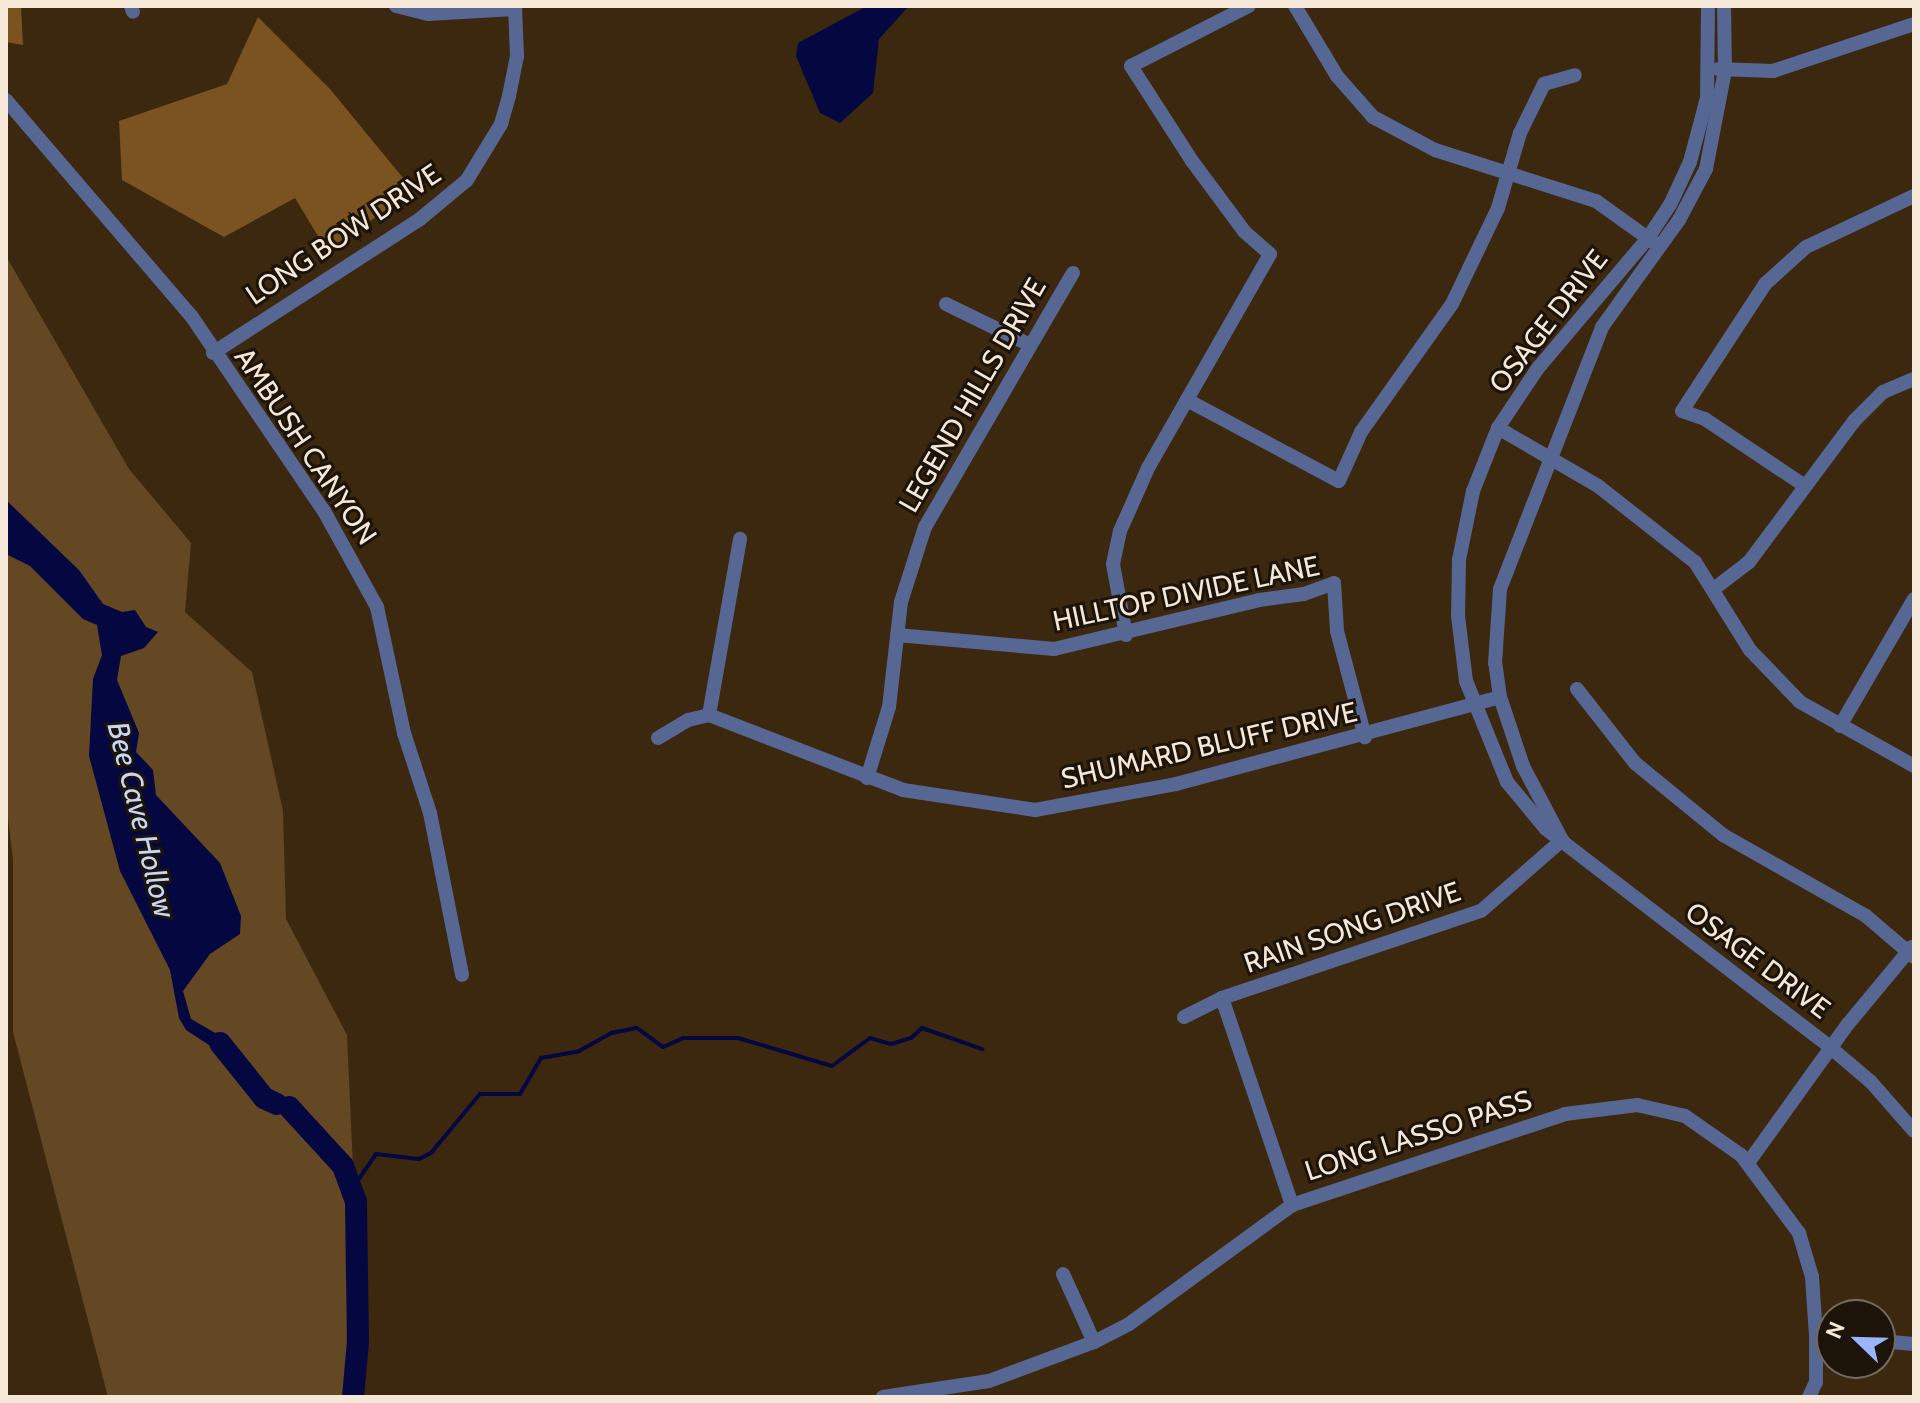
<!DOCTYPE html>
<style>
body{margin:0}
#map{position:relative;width:1920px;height:1403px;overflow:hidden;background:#3c280f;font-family:Cabin,sans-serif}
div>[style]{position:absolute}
.green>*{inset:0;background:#644723}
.forest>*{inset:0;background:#7a5320}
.water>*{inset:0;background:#050741}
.stream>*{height:4px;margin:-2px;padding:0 2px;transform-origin:2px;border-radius:2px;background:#050741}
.river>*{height:22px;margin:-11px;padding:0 11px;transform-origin:11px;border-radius:11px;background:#050741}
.minor>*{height:14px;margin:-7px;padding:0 7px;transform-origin:7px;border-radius:7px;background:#576794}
span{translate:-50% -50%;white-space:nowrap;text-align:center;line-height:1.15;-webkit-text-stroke:6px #1c1309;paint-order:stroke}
.street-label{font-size:28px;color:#f5e8d9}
.water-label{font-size:30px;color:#c8d6fb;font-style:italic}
.frame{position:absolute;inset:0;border:8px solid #f5e8d9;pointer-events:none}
.north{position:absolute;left:1816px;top:1299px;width:80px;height:80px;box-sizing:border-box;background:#1c1309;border:2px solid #73685c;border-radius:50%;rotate:293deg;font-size:22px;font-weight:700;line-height:32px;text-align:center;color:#f5e8d9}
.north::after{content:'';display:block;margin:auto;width:28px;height:36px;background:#9bb5fd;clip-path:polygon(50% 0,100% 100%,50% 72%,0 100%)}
</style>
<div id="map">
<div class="green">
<div style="clip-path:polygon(6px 256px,129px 469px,191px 543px,185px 612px,252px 672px,283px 811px,286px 919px,347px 1035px,353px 1168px,345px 1397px,108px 1397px,13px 1032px,13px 860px,6px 801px)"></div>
</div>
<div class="forest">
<div style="clip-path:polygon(6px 6px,21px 6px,23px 45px,6px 42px)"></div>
<div style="clip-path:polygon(258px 17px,330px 89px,408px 184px,402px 191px,406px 196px,327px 251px,295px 198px,224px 237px,122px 180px,119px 121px,227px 84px)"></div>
</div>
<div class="water">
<div style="clip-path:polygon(867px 6px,909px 6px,879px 39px,873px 93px,840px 123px,820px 113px,796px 56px,798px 43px)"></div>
<div style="clip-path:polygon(6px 500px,79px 570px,103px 604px,122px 612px,135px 610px,146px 627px,158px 632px,144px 648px,121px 656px,117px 680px,139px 733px,136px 752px,153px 770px,156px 795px,220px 863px,241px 916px,240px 934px,210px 954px,183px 991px,191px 1019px,231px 1042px,238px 1064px,186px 1030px,179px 1018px,170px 970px,120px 871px,89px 756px,93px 679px,102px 655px,97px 625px,83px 619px,30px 566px,6px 554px)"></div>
</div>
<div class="stream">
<div style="left:352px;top:1189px;width:42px;rotate:-55.6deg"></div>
<div style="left:376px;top:1154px;width:43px;rotate:6.6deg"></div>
<div style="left:419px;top:1159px;width:13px;rotate:-27deg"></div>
<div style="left:431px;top:1153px;width:77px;rotate:-50.3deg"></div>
<div style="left:480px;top:1094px;width:40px"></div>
<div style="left:520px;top:1094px;width:42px;rotate:-59.7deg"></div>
<div style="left:541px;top:1058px;width:39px;rotate:-10deg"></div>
<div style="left:579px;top:1051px;width:37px;rotate:-29deg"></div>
<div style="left:611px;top:1033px;width:26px;rotate:-11deg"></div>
<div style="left:637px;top:1028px;width:32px;rotate:36deg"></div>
<div style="left:663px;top:1047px;width:22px;rotate:-24deg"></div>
<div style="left:683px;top:1038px;width:55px"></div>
<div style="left:738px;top:1038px;width:98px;rotate:16.6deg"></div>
<div style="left:832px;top:1066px;width:47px;rotate:-36.4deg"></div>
<div style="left:870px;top:1038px;width:22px;rotate:16deg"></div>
<div style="left:891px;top:1044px;width:21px;rotate:-17deg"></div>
<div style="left:911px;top:1038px;width:15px;rotate:-42deg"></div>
<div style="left:922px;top:1028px;width:64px;rotate:19.3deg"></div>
</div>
<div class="river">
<div style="left:220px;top:1043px;width:70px;rotate:51.3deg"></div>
<div style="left:264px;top:1098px;width:14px;rotate:25deg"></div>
<div style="left:289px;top:1107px;width:80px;rotate:47.5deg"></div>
<div style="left:343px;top:1166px;width:38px;rotate:70deg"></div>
<div style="left:356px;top:1202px;width:139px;rotate:89.2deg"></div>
<div style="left:358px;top:1341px;width:56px;rotate:95.1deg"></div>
</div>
<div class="minor">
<div style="left:131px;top:6px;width:6px;rotate:72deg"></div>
<div style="left:396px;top:6px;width:33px;rotate:14deg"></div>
<div style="left:428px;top:14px;width:87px;rotate:-3.3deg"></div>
<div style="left:1295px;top:6px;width:82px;rotate:59deg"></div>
<div style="left:1337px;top:76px;width:55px;rotate:48.7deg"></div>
<div style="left:1373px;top:117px;width:70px;rotate:28deg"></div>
<div style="left:1435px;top:150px;width:169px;rotate:17.6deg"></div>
<div style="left:1596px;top:201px;width:74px;rotate:35.6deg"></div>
<div style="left:1708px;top:6px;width:92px;rotate:90.6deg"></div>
<div style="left:1707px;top:98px;width:66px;rotate:104.9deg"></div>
<div style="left:1690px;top:162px;width:45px;rotate:114.9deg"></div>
<div style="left:1671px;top:203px;width:42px;rotate:123.3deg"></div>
<div style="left:1648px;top:238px;width:170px;rotate:130.2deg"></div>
<div style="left:1538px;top:368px;width:72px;rotate:123.7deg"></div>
<div style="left:1498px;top:428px;width:68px;rotate:111.6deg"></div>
<div style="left:1473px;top:491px;width:70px;rotate:101.5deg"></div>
<div style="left:1459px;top:560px;width:56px;rotate:91deg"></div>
<div style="left:1458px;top:616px;width:65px;rotate:83deg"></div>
<div style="left:1466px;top:681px;width:109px;rotate:67.9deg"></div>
<div style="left:1507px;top:782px;width:61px;rotate:50.3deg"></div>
<div style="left:1546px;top:829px;width:359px;rotate:37.5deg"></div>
<div style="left:1831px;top:1048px;width:52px;rotate:40.4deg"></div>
<div style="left:1871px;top:1082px;width:65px;rotate:48.7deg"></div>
<div style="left:1718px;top:69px;width:55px;rotate:2.1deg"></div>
<div style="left:1773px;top:71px;width:149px;rotate:-18.4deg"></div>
<div style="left:6px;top:100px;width:286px;rotate:49.4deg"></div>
<div style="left:192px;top:317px;width:235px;rotate:55.8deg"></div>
<div style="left:324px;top:511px;width:110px;rotate:61.1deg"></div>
<div style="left:377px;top:607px;width:129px;rotate:77.9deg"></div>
<div style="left:404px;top:733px;width:84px;rotate:72deg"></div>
<div style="left:430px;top:813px;width:165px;rotate:78.8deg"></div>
<div style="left:946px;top:304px;width:93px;rotate:26deg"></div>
<div style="left:213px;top:353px;width:247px;rotate:-32.9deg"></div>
<div style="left:420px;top:219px;width:61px;rotate:-39.7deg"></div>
<div style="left:467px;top:180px;width:66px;rotate:-58.7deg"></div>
<div style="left:501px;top:124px;width:29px;rotate:-74deg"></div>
<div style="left:509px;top:96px;width:41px;rotate:-78.7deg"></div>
<div style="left:517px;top:56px;width:50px;rotate:-92.3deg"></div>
<div style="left:1187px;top:400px;width:172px;rotate:28.1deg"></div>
<div style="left:1339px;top:481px;width:54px;rotate:-65.8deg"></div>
<div style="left:1361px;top:432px;width:157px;rotate:-54.6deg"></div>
<div style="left:1452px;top:304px;width:106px;rotate:-64.4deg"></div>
<div style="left:1498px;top:208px;width:78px;rotate:-73.7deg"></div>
<div style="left:1520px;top:133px;width:55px;rotate:-63.9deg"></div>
<div style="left:1544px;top:84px;width:32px;rotate:-16deg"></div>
<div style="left:1498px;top:428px;width:116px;rotate:30.1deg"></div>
<div style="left:1598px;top:486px;width:123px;rotate:38.1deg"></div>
<div style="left:1695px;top:562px;width:104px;rotate:58deg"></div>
<div style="left:1750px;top:650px;width:72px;rotate:46.1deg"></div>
<div style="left:1800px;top:702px;width:131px;rotate:29.3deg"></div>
<div style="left:1805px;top:486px;width:120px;rotate:-146.2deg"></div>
<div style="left:1705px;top:419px;width:24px;rotate:-161deg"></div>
<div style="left:1682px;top:411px;width:152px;rotate:-56.8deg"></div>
<div style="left:1765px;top:284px;width:55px;rotate:-42.1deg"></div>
<div style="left:1806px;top:247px;width:119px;rotate:-25.3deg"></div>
<div style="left:1715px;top:588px;width:43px;rotate:-37.4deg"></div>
<div style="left:1749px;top:562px;width:176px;rotate:-53.3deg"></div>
<div style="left:1854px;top:421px;width:41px;rotate:-45deg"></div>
<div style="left:1883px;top:392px;width:34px;rotate:-23deg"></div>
<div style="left:897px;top:635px;width:158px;rotate:5.1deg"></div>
<div style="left:1054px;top:649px;width:211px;rotate:-13.4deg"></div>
<div style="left:1259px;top:600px;width:45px;rotate:-7.6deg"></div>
<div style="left:1304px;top:594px;width:32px;rotate:-20deg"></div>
<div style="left:1334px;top:583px;width:48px;rotate:86.4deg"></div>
<div style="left:1337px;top:631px;width:110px;rotate:75.2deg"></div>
<div style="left:1126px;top:635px;width:72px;rotate:-100.4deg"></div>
<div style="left:1113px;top:564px;width:34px;rotate:-78deg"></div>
<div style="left:1120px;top:531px;width:69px;rotate:-66deg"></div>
<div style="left:1148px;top:468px;width:246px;rotate:-60.3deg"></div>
<div style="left:1270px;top:254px;width:35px;rotate:-139deg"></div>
<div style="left:1244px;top:231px;width:87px;rotate:-126.6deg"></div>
<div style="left:1192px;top:161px;width:113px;rotate:-122.7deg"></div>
<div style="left:1131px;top:66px;width:132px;rotate:-27deg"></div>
<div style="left:1577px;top:689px;width:94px;rotate:51.9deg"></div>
<div style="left:1635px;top:763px;width:114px;rotate:39.3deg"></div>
<div style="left:1723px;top:835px;width:164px;rotate:29.5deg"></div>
<div style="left:1866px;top:916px;width:63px;rotate:40.5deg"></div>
<div style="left:709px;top:715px;width:179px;rotate:-80deg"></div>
<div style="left:1840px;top:726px;width:147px;rotate:-59.8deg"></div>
<div style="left:658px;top:738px;width:35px;rotate:-31deg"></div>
<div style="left:688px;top:720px;width:22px;rotate:-13deg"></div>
<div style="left:709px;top:715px;width:208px;rotate:21.1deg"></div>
<div style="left:903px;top:790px;width:134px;rotate:8.6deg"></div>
<div style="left:1035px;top:810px;width:143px;rotate:-10.4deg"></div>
<div style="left:1176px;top:784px;width:335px;rotate:-15deg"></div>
<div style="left:867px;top:778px;width:74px;rotate:-72.8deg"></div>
<div style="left:889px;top:707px;width:106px;rotate:-83.5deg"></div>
<div style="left:901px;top:602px;width:79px;rotate:-72.3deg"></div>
<div style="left:925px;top:527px;width:294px;rotate:-59.8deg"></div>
<div style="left:1562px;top:840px;width:84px;rotate:-117.8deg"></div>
<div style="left:1523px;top:766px;width:73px;rotate:-108.4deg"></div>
<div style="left:1500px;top:697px;width:34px;rotate:-98deg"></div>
<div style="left:1495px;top:663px;width:74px;rotate:-86.1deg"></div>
<div style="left:1500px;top:589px;width:281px;rotate:-68.7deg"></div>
<div style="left:1602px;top:327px;width:132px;rotate:-54.3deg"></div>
<div style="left:1679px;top:220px;width:58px;rotate:-62.1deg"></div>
<div style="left:1706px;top:169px;width:101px;rotate:-79.1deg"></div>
<div style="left:1725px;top:70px;width:64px;rotate:-90.9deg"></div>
<div style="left:1222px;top:998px;width:219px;rotate:71.3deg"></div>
<div style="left:1184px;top:1017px;width:42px;rotate:-26.6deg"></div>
<div style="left:1222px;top:998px;width:273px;rotate:-18.6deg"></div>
<div style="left:1481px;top:911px;width:108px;rotate:-41.2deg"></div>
<div style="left:1748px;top:1163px;width:171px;rotate:-54.3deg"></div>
<div style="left:1848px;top:1024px;width:100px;rotate:-50.3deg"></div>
<div style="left:1063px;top:1274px;width:75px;rotate:65.5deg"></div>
<div style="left:1880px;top:1341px;width:34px;rotate:5deg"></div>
<div style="left:883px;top:1397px;width:107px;rotate:-8.6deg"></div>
<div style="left:989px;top:1381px;width:112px;rotate:-20.4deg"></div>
<div style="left:1094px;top:1342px;width:39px;rotate:-27deg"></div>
<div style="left:1129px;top:1324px;width:202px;rotate:-36.1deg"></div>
<div style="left:1292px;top:1205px;width:288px;rotate:-18.4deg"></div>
<div style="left:1565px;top:1114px;width:73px;rotate:-7.1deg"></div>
<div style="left:1637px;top:1105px;width:49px;rotate:12.9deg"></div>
<div style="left:1685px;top:1116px;width:68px;rotate:34.9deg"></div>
<div style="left:1741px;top:1155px;width:97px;rotate:53.4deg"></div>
<div style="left:1799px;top:1233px;width:46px;rotate:73.5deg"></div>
<div style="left:1812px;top:1277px;width:59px;rotate:86.1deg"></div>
<div style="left:1816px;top:1336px;width:46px;rotate:90deg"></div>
<div style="left:1816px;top:1382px;width:17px;rotate:115deg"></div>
</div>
<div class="street-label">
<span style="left:343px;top:234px;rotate:-34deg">LONG BOW DRIVE</span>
<span style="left:1548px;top:321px;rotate:-52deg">OSAGE DRIVE</span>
<span style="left:972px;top:395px;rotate:-60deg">LEGEND HILLS DRIVE</span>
<span style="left:306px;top:446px;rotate:56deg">AMBUSH CANYON</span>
<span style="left:1186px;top:593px;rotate:-12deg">HILLTOP DIVIDE LANE</span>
<span style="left:1209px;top:745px;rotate:-13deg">SHUMARD BLUFF DRIVE</span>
<span style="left:1352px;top:927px;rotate:-19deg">RAIN SONG DRIVE</span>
<span style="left:1758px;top:960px;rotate:37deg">OSAGE DRIVE</span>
<span style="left:1418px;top:1135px;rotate:-18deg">LONG LASSO PASS</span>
</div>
<div class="water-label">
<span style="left:141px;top:820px;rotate:76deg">Bee Cave Hollow</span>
</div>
<div class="frame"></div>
<div class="north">N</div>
</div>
